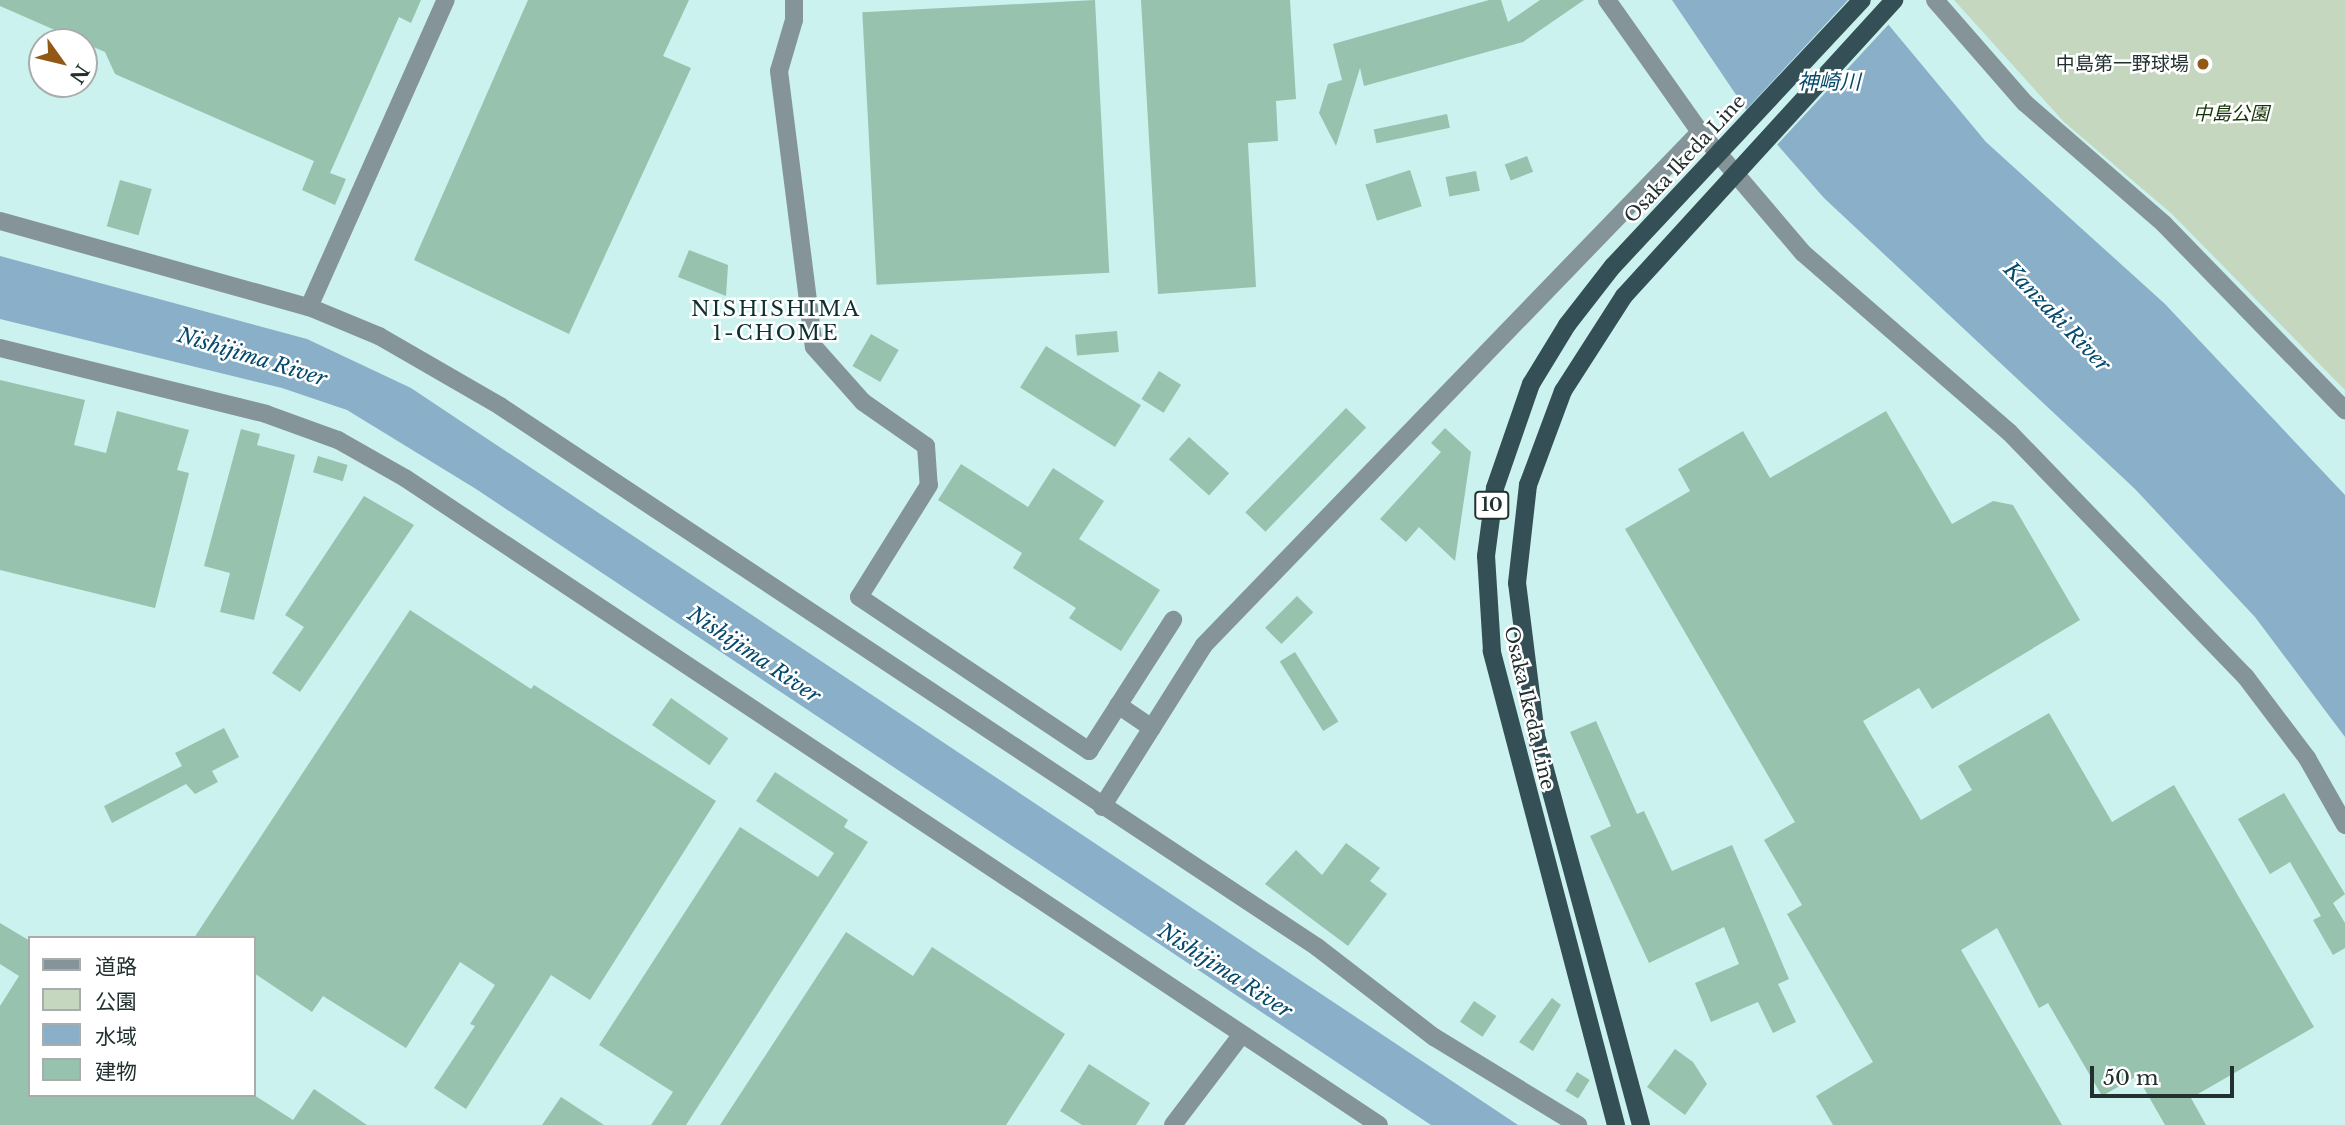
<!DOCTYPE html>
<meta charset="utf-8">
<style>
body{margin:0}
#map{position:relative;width:2345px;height:1125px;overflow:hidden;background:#cbf2ee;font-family:"Libre Baskerville","Noto Sans JP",serif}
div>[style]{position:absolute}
.green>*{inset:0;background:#c6d7c0}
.water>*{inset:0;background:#8aafc9}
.pier>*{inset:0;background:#cbf2ee}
.building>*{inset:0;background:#97c2ad;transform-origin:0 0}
.minor>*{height:18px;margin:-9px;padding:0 9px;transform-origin:9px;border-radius:9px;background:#859498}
.major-bridge>*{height:18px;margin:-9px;padding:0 9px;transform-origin:9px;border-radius:9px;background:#345056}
.dots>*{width:19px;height:19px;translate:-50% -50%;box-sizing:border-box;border:4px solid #fff;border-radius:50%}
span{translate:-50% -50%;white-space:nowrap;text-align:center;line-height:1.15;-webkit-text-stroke:5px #fff;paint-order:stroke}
.shield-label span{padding:2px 5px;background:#fff;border:2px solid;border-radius:5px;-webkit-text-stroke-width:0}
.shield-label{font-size:18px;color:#223130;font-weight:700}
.poi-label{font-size:19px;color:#223130}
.right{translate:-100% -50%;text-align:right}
.park-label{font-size:19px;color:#133504;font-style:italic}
.street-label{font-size:19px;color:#223130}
.water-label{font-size:21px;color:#054a6d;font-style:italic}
.neighbourhood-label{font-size:21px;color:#0d312f;letter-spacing:2px}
.legend{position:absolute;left:28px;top:936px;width:228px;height:161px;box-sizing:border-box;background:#fff;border:2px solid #a7adac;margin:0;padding:9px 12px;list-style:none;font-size:21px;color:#223130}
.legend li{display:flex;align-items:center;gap:14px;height:35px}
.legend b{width:35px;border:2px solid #a7adac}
.north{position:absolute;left:28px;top:28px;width:70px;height:70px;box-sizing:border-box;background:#fff;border:2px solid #a7adac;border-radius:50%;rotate:124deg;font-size:19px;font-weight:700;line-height:28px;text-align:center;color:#223130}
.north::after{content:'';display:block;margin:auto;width:24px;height:32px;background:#925816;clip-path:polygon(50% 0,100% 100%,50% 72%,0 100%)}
.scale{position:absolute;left:2090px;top:1066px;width:144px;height:32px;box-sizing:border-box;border:4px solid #223130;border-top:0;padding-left:9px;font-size:21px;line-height:24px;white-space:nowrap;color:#223130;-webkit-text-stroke:5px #fff;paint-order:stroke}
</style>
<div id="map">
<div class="green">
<div style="clip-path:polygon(1954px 0,2345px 0,2345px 390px,2172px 214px,2064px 122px)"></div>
</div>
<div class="water">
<div style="clip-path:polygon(1672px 0,1868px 0,1986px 142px,2165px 304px,2345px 495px,2345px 737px,2255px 617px,2135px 489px,1824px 198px,1745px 108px)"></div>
<div style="clip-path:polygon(0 256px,307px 339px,411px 388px,1518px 1125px,1431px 1125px,476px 489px,347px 410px,282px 388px,0 319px)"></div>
</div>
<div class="pier">
<div style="clip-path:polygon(1848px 0,1872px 0,1889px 24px,1775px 147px,1744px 112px)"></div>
</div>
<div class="building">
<div style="clip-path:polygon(0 0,421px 0,411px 23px,399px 17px,330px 173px,346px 179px,335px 205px,302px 190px,314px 161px,115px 74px,105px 52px,0 6px)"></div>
<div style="clip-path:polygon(528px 0,689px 0,663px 56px,691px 68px,569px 334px,414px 260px)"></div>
<div style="left:1095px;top:0;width:273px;height:233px;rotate:87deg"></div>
<div style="clip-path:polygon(1141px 0,1290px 0,1296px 99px,1276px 101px,1278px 141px,1248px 143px,1256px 287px,1158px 294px)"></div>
<div style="clip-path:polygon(1489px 0,1501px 0,1508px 22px,1540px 0,1584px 0,1523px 42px,1364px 86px,1360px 68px,1336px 146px,1319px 113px,1328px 84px,1342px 80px,1333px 44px)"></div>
<div style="left:1447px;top:114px;width:14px;height:75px;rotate:78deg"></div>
<div style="left:1527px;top:156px;width:17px;height:24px;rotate:69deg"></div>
<div style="left:1410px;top:170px;width:38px;height:47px;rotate:72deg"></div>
<div style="left:1476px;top:171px;width:20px;height:31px;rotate:79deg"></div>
<div style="left:120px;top:180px;width:33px;height:48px;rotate:16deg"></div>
<div style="clip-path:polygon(689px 250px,728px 265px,726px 296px,678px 277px)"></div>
<div style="left:1117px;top:331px;width:21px;height:42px;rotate:85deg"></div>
<div style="left:871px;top:334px;width:32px;height:37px;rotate:30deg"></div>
<div style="left:1046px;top:346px;width:112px;height:49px;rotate:32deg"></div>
<div style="left:1159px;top:371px;width:26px;height:33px;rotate:32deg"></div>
<div style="clip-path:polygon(0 380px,85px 400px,74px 445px,106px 453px,117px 411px,189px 430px,177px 470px,189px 473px,155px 608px,0 570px)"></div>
<div style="left:1346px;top:408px;width:28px;height:145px;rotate:44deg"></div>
<div style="clip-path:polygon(1886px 411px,1952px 524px,1993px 501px,2013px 505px,2080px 620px,1932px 709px,1919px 688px,1863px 721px,1921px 820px,1972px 790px,1958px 766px,2049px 713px,2112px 822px,2174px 785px,2314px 1027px,2191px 1098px,2206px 1125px,2165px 1125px,2137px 1076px,2102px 1096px,2048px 1003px,2039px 1008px,1997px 928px,1961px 950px,2062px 1125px,1833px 1125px,1816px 1096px,1873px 1062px,1787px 914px,1802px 905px,1764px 840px,1795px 822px,1625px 529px,1690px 491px,1678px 469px,1743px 431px,1770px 478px)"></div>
<div style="clip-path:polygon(1445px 428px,1471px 452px,1455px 561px,1419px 527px,1406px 542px,1380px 519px,1441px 452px,1431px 443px)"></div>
<div style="clip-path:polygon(241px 429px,260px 434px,257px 445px,295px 455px,254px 620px,220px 612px,230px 573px,204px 566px)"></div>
<div style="left:1189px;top:437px;width:54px;height:30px;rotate:42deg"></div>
<div style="left:318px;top:456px;width:31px;height:17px;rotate:17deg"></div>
<div style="clip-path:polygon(961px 464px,1028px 507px,1053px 468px,1104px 501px,1079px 539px,1160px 590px,1121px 651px,1069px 618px,1076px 608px,1013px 568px,1022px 553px,938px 500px)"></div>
<div style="clip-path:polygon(364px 496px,414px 525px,300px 692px,272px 673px,304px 627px,285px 615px)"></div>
<div style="left:1297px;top:596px;width:23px;height:45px;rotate:45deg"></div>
<div style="clip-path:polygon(410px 610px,531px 689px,534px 685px,716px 801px,590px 1000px,551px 975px,466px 1109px,434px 1088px,475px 1026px,470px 1024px,495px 985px,460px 962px,406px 1048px,323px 996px,312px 1012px,254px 973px,254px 938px,194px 938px)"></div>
<div style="left:1295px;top:652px;width:82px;height:18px;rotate:58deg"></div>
<div style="left:671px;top:698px;width:70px;height:33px;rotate:35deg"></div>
<div style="clip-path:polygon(1596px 721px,1637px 814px,1644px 811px,1672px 871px,1732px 845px,1789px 979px,1778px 984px,1796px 1022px,1773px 1033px,1758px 1002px,1711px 1022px,1695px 983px,1739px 964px,1724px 927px,1649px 963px,1590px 836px,1611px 826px,1570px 732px)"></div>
<div style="clip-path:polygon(224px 728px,239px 757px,212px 771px,218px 782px,195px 794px,186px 784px,112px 823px,104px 806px,182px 766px,175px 753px)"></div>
<div style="clip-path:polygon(775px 772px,848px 820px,844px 827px,868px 842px,686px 1125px,651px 1125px,673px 1092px,599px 1045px,740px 827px,818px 877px,834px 853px,756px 801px)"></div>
<div style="clip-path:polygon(2284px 793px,2345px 894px,2333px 903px,2345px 923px,2345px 948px,2333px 955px,2313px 920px,2321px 916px,2290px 862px,2270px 874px,2238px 819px)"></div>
<div style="clip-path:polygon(1346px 843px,1380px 868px,1370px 881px,1387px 894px,1348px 946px,1265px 884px,1296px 850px,1322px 875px)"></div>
<div style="clip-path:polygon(0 923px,30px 941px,30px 1095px,254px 1095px,293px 1120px,314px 1089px,367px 1125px,0 1125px,0 1006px,19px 976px,0 964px)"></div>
<div style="clip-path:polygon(846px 932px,913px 976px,932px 947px,1065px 1034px,1006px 1125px,720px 1125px)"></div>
<div style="clip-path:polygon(1552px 998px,1561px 1005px,1533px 1051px,1519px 1042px)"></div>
<div style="left:1474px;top:1001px;width:27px;height:25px;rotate:34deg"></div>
<div style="clip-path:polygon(1675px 1049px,1693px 1062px,1707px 1084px,1685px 1115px,1647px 1087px)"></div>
<div style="clip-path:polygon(1089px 1064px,1150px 1103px,1136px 1125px,1082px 1125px,1060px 1111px)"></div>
<div style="left:1577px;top:1072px;width:15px;height:22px;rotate:32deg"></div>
<div style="clip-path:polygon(561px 1097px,604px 1125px,542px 1125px)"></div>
</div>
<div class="minor">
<div style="left:794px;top:0;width:20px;rotate:90deg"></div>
<div style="left:794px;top:20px;width:53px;rotate:106.4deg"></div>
<div style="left:779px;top:71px;width:278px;rotate:82.8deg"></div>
<div style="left:814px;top:347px;width:74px;rotate:48.3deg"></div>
<div style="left:863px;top:402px;width:77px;rotate:34.9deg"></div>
<div style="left:926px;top:446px;width:39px;rotate:86deg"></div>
<div style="left:929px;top:485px;width:132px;rotate:122deg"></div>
<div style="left:859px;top:597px;width:277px;rotate:33.8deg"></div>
<div style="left:1089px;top:751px;width:156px;rotate:-57.3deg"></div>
<div style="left:1607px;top:0;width:161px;rotate:54.8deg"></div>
<div style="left:1700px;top:132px;width:159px;rotate:49.6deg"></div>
<div style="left:1803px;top:253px;width:273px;rotate:41deg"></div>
<div style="left:2009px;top:432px;width:339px;rotate:46deg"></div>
<div style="left:2245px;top:676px;width:103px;rotate:52.9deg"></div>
<div style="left:2307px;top:758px;width:77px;rotate:60.4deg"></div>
<div style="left:1935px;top:0;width:137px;rotate:48.9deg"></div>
<div style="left:2025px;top:103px;width:184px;rotate:41deg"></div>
<div style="left:2164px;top:224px;width:260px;rotate:45.8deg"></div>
<div style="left:0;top:221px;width:321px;rotate:15.6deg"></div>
<div style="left:309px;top:307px;width:76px;rotate:22.5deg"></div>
<div style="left:379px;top:336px;width:140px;rotate:30deg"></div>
<div style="left:500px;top:406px;width:980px;rotate:33.51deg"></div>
<div style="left:1317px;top:947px;width:148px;rotate:37.6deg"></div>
<div style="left:1434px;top:1037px;width:169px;rotate:31.4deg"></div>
<div style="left:309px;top:307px;width:336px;rotate:-66deg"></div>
<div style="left:0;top:348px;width:274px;rotate:13.9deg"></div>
<div style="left:266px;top:414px;width:77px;rotate:19.9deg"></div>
<div style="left:338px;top:440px;width:77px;rotate:29.6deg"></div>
<div style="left:405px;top:478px;width:1169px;rotate:33.59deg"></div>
<div style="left:1118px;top:705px;width:41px;rotate:34.1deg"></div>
<div style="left:1102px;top:807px;width:191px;rotate:-57.8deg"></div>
<div style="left:1204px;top:645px;width:714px;rotate:-45.97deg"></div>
<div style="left:1173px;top:1125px;width:114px;rotate:-52.8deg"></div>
</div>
<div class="major-bridge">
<div style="left:1616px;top:1125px;width:490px;rotate:-104.7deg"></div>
<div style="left:1492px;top:651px;width:95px;rotate:-93.6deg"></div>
<div style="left:1486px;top:556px;width:69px;rotate:-82.5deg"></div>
<div style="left:1495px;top:488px;width:110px;rotate:-70.9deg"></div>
<div style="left:1531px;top:384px;width:69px;rotate:-58.6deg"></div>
<div style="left:1567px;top:325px;width:75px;rotate:-52.1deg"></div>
<div style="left:1613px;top:266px;width:364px;rotate:-46.9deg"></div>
<div style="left:1641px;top:1125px;width:404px;rotate:-105.1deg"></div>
<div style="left:1536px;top:735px;width:153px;rotate:-97.1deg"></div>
<div style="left:1517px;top:583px;width:99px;rotate:-83.6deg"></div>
<div style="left:1528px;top:485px;width:100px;rotate:-69.6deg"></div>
<div style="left:1563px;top:391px;width:113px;rotate:-57.3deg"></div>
<div style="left:1624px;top:296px;width:401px;rotate:-47.6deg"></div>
</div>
<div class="dots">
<div style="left:2203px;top:64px;background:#925816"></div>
</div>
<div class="shield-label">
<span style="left:1492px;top:505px">10</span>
</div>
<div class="poi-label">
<span class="right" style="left:2189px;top:64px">中島第一野球場</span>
</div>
<div class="park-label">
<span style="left:2231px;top:114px">中島公園</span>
</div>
<div class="street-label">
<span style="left:1685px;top:159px;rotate:-47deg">Osaka Ikeda Line</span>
<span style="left:1529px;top:708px;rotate:77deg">Osaka Ikeda Line</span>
</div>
<div class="water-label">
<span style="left:1829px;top:82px">神崎川</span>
<span style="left:2057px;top:317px;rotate:46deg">Kanzaki River</span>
<span style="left:252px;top:357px;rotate:17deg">Nishijima River</span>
<span style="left:754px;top:655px;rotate:34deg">Nishijima River</span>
<span style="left:1225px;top:971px;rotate:33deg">Nishijima River</span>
</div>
<div class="neighbourhood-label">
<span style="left:776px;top:321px">NISHISHIMA<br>1-CHOME</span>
</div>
<ul class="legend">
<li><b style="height:9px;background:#859498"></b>道路</li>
<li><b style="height:19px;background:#c6d7c0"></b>公園</li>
<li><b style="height:19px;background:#8aafc9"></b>水域</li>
<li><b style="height:19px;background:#97c2ad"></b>建物</li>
</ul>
<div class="north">N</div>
<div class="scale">50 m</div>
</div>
